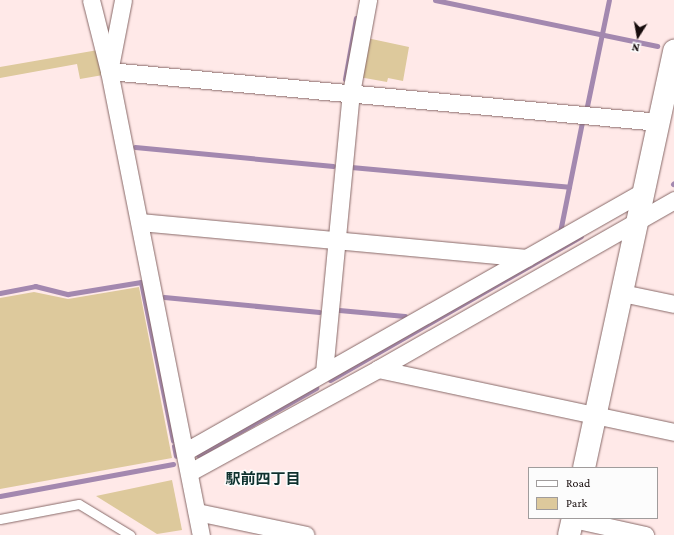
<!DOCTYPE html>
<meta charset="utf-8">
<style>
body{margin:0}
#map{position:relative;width:674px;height:535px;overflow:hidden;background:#ffe9e8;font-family:"Crimson Pro","Noto Sans JP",serif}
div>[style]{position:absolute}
.green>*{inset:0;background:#ddc99c}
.stream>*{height:5px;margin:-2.5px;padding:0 2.5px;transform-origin:2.5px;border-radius:2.5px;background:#a388af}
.roads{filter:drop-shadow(0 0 1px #886968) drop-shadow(0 0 1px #886968)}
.service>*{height:9px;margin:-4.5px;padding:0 4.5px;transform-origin:4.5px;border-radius:4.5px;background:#fff}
.minor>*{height:17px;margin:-8.5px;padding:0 8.5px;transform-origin:8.5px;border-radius:8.5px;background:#fff}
.tertiary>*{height:22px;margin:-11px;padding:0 11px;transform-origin:11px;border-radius:11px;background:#fff}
span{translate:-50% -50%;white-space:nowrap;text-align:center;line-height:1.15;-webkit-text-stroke:3px #fcfcfc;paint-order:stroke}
.neighbourhood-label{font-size:15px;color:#0e312e;font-weight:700}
.legend{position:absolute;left:528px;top:467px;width:130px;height:52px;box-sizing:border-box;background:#fcfcfc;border:1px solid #a09c9c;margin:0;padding:5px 7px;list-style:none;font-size:12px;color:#170c0c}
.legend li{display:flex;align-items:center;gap:8px;height:20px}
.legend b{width:20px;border:1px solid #a09c9c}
.north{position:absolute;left:618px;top:16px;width:40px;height:40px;-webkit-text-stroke:3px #fcfcfc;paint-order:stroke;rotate:191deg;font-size:11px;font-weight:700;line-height:16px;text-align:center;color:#170c0c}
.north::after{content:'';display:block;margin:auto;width:14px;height:18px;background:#170c0c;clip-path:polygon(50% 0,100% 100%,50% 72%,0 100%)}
</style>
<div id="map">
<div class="green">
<div style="clip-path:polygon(367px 38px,409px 47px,403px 81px,388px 78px,387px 82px,359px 77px)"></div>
<div style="clip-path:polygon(98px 50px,103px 75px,80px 79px,77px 64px,0 78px,0 67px)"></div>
<div style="clip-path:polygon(139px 287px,172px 458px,0 489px,0 298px,34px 292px,68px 299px)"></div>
<div style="clip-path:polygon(172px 480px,182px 530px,157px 534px,96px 496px)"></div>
</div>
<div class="stream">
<div style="left:435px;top:0;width:227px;rotate:11.7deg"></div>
<div style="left:345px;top:79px;width:62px;rotate:-79.8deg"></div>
<div style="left:587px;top:106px;width:108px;rotate:-78.3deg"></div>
<div style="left:135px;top:147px;width:199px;rotate:5.5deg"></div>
<div style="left:351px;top:167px;width:219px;rotate:5.2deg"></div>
<div style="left:673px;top:184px;width:1px;rotate:-45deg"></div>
<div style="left:560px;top:232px;width:112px;rotate:-78.7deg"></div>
<div style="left:0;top:293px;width:36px;rotate:-11deg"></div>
<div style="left:35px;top:286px;width:34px;rotate:14deg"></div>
<div style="left:68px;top:294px;width:74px;rotate:-9.3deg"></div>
<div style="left:141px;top:282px;width:162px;rotate:78.6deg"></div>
<div style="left:164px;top:297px;width:156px;rotate:5.5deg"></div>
<div style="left:339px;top:310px;width:66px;rotate:5.2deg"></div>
<div style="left:330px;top:380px;width:289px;rotate:-29.8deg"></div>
<div style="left:174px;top:446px;width:10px;rotate:79deg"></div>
<div style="left:198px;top:455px;width:136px;rotate:-29.6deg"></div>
<div style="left:0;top:496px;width:176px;rotate:-10.5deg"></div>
</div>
<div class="roads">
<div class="service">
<div style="left:0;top:519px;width:80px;rotate:-10.8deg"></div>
<div style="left:79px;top:504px;width:60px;rotate:31.3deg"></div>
</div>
<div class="minor">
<div style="left:91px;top:0;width:73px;rotate:75.8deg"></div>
<div style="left:109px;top:71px;width:473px;rotate:78.8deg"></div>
<div style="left:110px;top:67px;width:68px;rotate:-79deg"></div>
<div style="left:109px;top:71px;width:552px;rotate:5.3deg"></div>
<div style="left:140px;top:222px;width:388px;rotate:5.3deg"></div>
<div style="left:622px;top:293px;width:53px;rotate:11.9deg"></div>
<div style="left:378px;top:369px;width:303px;rotate:12deg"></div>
<div style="left:324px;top:372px;width:280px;rotate:-84.5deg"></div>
<div style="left:351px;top:93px;width:95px;rotate:-79.6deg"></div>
<div style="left:186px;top:451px;width:527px;rotate:-29.58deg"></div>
<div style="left:190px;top:472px;width:214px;rotate:-28.7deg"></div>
<div style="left:378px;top:369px;width:341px;rotate:-29.7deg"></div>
<div style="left:197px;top:512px;width:111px;rotate:11.9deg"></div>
<div style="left:573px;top:519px;width:74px;rotate:12.5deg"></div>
</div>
<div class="tertiary">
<div style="left:584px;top:468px;width:427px;rotate:-77.8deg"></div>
<div style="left:569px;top:535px;width:17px;rotate:-77deg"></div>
</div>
</div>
<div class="neighbourhood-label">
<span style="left:263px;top:480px">駅前四丁目</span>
</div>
<ul class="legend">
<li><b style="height:5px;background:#fff"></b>Road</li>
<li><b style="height:11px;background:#ddc99c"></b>Park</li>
</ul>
<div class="north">N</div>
</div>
